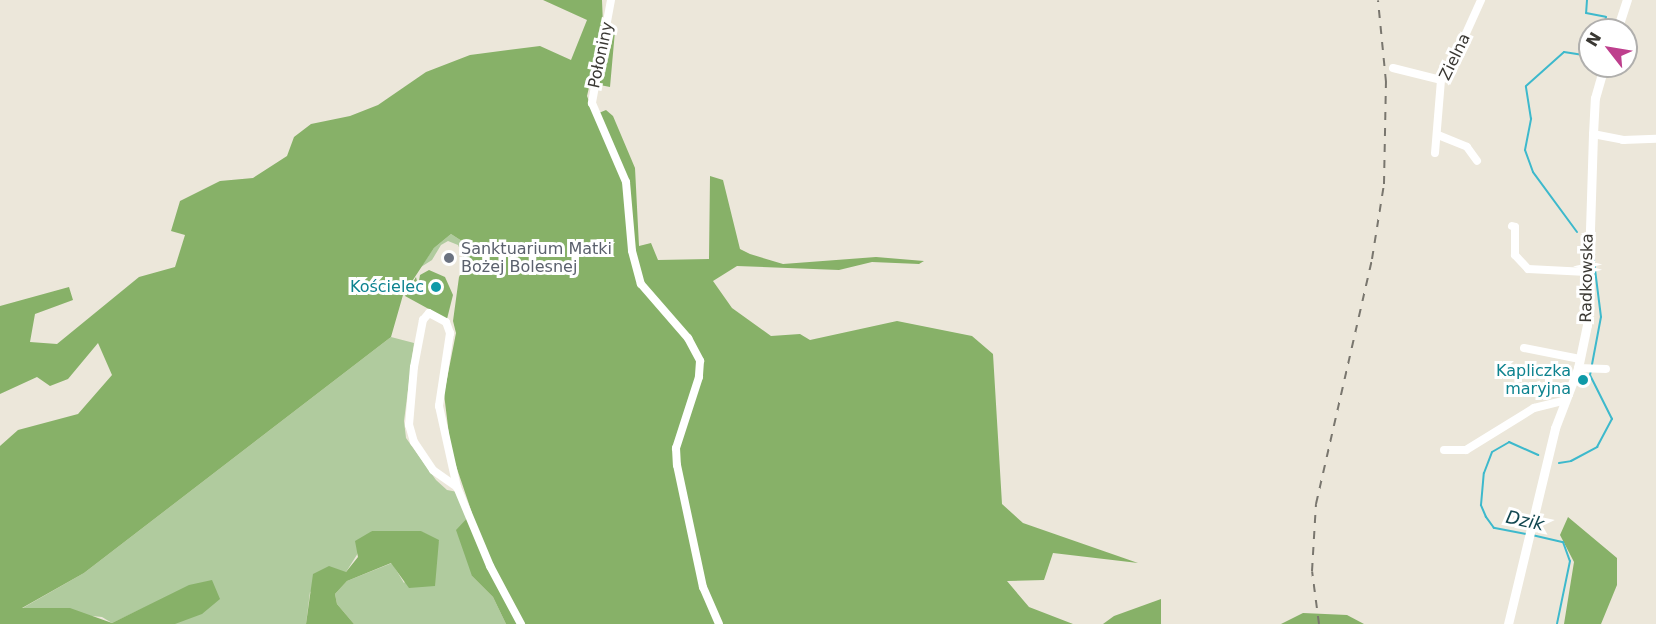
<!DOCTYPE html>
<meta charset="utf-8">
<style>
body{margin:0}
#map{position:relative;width:1656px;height:624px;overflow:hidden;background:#ece7da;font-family:"DejaVu Sans",sans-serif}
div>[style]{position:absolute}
.green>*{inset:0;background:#b0cb9e}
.forest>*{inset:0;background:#87b168}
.stream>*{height:2px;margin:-1px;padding:0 1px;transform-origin:1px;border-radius:1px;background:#3db9cc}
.minor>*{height:8px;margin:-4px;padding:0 4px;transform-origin:4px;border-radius:4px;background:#fff}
.tertiary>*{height:9px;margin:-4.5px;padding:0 4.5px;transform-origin:4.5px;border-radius:4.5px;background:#fff}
.rail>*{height:2px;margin-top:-1px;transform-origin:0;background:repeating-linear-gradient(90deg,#79766e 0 8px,transparent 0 16px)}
.dots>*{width:16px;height:16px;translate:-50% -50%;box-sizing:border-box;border:3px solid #fff;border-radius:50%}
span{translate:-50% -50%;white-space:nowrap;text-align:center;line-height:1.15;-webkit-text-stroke:6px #fff;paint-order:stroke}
.street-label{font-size:16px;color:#3a3833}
.worship-label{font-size:16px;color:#5b616d}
.left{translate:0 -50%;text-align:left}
.culture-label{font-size:16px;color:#0d838f}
.right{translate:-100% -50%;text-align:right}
.water-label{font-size:18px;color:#124750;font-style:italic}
.north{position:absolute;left:1578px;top:18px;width:60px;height:60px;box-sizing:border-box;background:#fff;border:2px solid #b0afad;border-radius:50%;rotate:301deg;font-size:16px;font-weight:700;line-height:24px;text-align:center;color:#3a3833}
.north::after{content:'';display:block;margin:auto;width:21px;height:27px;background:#be3f8d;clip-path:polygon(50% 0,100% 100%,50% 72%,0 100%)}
</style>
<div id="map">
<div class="green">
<div style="clip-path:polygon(451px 234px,468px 245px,471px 254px,466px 263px,458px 245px,448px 241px,441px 245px,432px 260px,421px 267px,434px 248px)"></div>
<div style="clip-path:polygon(391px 337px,414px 343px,404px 421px,406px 438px,436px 480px,447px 490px,463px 493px,472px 513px,472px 576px,493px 597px,506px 624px,354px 624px,337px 604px,335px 594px,347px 581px,392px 563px,404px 583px,439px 541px,420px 531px,372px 531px,346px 572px,310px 592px,306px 624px,175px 624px,150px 605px,112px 623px,102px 617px,21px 609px,84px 573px)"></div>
</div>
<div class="forest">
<div style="clip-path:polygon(543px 0,602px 0,603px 25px,615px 31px,610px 87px,590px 83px,587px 96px,594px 115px,606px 110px,613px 116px,635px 168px,639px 246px,651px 243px,658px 260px,709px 259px,710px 176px,723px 180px,740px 249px,750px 254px,783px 264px,876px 257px,924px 261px,919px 264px,872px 262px,839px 270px,737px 266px,713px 281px,732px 308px,771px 336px,800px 334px,810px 340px,897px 321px,972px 336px,993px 354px,1002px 504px,1023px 523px,1138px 563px,1053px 553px,1044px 580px,1007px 581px,1029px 607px,1073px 624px,506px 624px,493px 597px,472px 576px,456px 530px,472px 513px,451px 451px,444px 394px,456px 333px,453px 321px,459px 277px,471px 254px,468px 245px,451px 234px,434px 248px,403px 295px,391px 337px,84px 573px,22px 608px,70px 608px,112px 623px,189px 585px,212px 580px,220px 599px,202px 614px,175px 624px,0 624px,0 446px,18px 430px,78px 414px,112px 375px,98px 343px,68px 379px,50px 386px,37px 377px,0 394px,0 306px,69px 287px,73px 300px,35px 314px,30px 342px,57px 344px,139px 277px,175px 267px,185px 235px,171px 231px,180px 201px,220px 181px,253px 178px,287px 156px,294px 137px,311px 124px,350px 116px,378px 105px,426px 72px,470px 55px,540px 46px,571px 60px,587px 20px)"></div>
<div style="clip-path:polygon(429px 270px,445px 277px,453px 295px,447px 319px,405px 296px,416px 277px,418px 286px,420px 275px)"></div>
<div style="clip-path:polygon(1568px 517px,1617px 558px,1617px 585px,1601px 624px,1564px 624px,1574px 562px,1560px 535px)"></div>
<div style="clip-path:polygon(372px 531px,421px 531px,439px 540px,435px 586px,409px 588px,391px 563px,347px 581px,335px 594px,337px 604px,354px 624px,306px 624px,313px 574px,329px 566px,346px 572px,358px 557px,355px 541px)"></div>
<div style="clip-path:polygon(1161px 599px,1161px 624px,1103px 624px,1114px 616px)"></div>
<div style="clip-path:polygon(1303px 613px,1347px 615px,1364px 624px,1281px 624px)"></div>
</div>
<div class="stream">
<div style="left:1587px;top:0;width:13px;rotate:94deg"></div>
<div style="left:1586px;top:13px;width:20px;rotate:11deg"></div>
<div style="left:1606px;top:17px;width:13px;rotate:99deg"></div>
<div style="left:1577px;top:232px;width:74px;rotate:-126.3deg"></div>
<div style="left:1533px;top:172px;width:23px;rotate:-110deg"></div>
<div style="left:1525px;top:150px;width:32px;rotate:-79deg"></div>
<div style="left:1531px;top:119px;width:33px;rotate:-99deg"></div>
<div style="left:1526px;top:86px;width:51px;rotate:-41.8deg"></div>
<div style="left:1564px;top:52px;width:26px;rotate:9deg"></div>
<div style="left:1559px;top:463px;width:12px;rotate:-9deg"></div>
<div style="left:1571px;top:461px;width:30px;rotate:-28deg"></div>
<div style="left:1597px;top:447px;width:32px;rotate:-62deg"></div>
<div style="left:1612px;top:419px;width:49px;rotate:-116.6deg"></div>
<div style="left:1590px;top:375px;width:59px;rotate:-79.3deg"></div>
<div style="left:1601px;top:317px;width:64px;rotate:-97.2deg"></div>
<div style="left:1526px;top:534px;width:33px;rotate:-169deg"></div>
<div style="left:1494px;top:528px;width:14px;rotate:-126deg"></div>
<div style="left:1486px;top:517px;width:13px;rotate:-113deg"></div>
<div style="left:1481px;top:505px;width:32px;rotate:-85deg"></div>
<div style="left:1484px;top:473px;width:22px;rotate:-69deg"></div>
<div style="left:1492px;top:452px;width:20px;rotate:-30deg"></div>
<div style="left:1509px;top:442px;width:32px;rotate:24deg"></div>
<div style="left:1532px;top:535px;width:32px;rotate:13deg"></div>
<div style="left:1563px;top:542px;width:20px;rotate:70deg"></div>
<div style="left:1570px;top:561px;width:64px;rotate:101.7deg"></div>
</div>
<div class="minor">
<div style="left:611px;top:0;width:105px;rotate:100.5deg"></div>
<div style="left:592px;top:103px;width:86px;rotate:66.7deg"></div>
<div style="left:626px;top:182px;width:69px;rotate:85deg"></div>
<div style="left:632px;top:251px;width:34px;rotate:75deg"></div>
<div style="left:641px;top:284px;width:72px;rotate:49deg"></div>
<div style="left:688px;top:338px;width:26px;rotate:62deg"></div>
<div style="left:700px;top:361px;width:16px;rotate:94deg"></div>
<div style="left:699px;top:377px;width:75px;rotate:107.9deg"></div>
<div style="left:676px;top:448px;width:17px;rotate:87deg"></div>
<div style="left:677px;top:465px;width:125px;rotate:78deg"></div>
<div style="left:703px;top:587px;width:40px;rotate:66.6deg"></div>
<div style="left:1393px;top:68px;width:49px;rotate:14deg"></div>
<div style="left:1593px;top:134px;width:31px;rotate:11deg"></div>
<div style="left:1623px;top:140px;width:33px;rotate:-2deg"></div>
<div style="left:1438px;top:135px;width:31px;rotate:22deg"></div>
<div style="left:1467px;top:147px;width:17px;rotate:54deg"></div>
<div style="left:1435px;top:153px;width:73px;rotate:-85.3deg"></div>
<div style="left:1441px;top:80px;width:12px;rotate:-48deg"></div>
<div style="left:1449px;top:71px;width:78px;rotate:-65.7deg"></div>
<div style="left:1512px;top:226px;width:3px;rotate:18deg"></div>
<div style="left:1515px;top:227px;width:28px;rotate:90deg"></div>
<div style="left:1515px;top:255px;width:19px;rotate:47deg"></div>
<div style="left:1528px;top:269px;width:59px;rotate:2.9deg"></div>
<div style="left:1524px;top:348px;width:57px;rotate:11.1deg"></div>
<div style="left:1578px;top:368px;width:28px;rotate:2deg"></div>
<div style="left:1444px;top:450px;width:22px"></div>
<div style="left:1466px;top:450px;width:80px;rotate:-31.7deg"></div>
<div style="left:1534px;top:408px;width:33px;rotate:-14deg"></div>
<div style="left:457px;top:487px;width:29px;rotate:-145deg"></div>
<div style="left:433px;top:470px;width:34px;rotate:-124deg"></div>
<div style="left:414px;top:442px;width:18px;rotate:-106deg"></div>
<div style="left:409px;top:425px;width:58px;rotate:-85.1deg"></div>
<div style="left:414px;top:367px;width:48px;rotate:-79.2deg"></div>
<div style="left:423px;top:320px;width:9px;rotate:-49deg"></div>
<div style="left:429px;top:313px;width:19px;rotate:28deg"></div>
<div style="left:446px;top:322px;width:12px;rotate:70deg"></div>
<div style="left:450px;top:333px;width:74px;rotate:98.6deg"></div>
<div style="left:439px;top:406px;width:83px;rotate:77.5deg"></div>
<div style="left:457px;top:487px;width:86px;rotate:67.3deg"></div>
<div style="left:490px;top:566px;width:66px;rotate:61.9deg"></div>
</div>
<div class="tertiary">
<div style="left:1617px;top:30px;width:32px;rotate:-72deg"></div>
<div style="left:1508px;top:624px;width:202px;rotate:-76.5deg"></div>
<div style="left:1555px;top:428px;width:64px;rotate:-69deg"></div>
<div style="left:1578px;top:368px;width:44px;rotate:-78.2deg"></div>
<div style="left:1587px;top:325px;width:191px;rotate:-88.2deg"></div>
<div style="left:1593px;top:134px;width:36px;rotate:-87deg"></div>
<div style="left:1595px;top:98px;width:33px;rotate:-74deg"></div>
</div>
<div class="rail">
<div style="left:1319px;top:624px;width:53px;rotate:-97.5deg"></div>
<div style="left:1312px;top:571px;width:67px;rotate:-86.6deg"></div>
<div style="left:1316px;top:504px;width:251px;rotate:-77.1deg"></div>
<div style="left:1372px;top:259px;width:76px;rotate:-80.9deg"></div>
<div style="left:1384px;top:184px;width:102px;rotate:-88.9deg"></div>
<div style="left:1386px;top:82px;width:82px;rotate:-95.6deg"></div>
</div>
<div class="dots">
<div style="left:449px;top:258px;background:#6b7280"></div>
<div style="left:436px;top:287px;background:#0f9aa8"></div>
<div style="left:1583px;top:380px;background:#0f9aa8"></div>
</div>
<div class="street-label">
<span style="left:601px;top:55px;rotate:-78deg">Połoniny</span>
<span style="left:1455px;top:57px;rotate:-64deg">Zielna</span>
<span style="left:1587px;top:278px;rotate:-89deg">Radkowska</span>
</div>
<div class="worship-label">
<span class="left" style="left:461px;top:258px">Sanktuarium Matki<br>Bożej Bolesnej</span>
</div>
<div class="culture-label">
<span class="right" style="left:424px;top:287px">Kościelec</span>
<span class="right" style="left:1571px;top:380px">Kapliczka<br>maryjna</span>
</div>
<div class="water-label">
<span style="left:1525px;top:521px;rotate:12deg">Dzik</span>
</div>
<div class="north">N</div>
</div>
